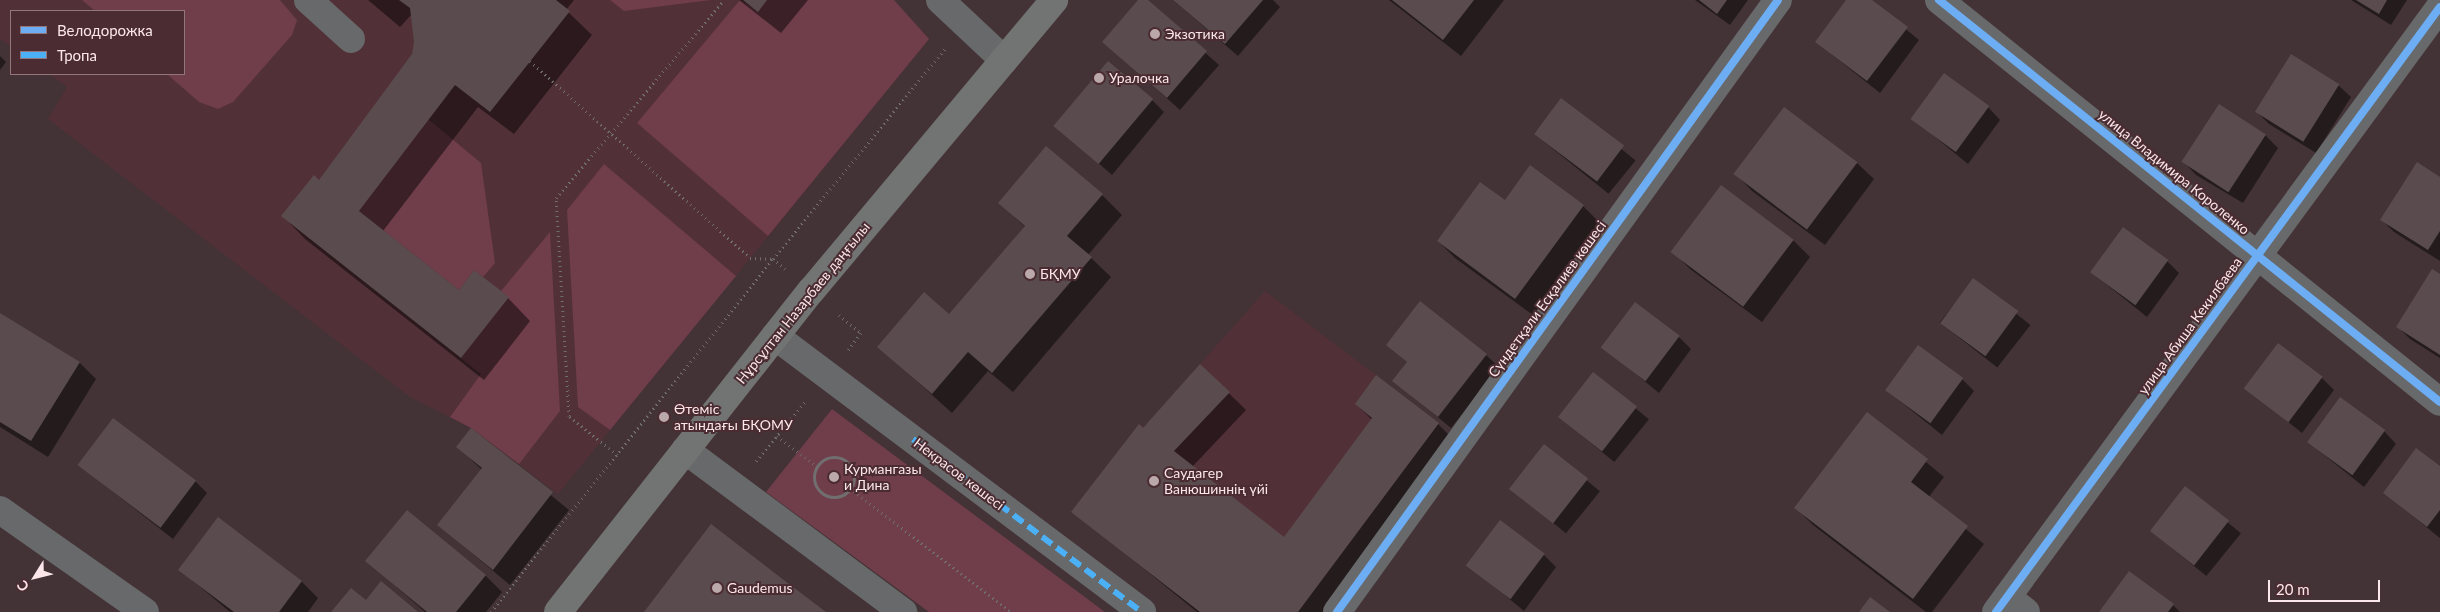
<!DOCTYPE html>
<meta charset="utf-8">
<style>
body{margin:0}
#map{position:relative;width:2440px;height:612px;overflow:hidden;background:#433336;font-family:Lato,sans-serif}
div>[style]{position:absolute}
.built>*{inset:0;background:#523037}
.green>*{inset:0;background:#703d4a}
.shadow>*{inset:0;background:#0007;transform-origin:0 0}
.building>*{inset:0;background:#5a4c4e;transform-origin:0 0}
.path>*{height:3px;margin-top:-1.5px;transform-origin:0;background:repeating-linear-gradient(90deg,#706e6f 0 1px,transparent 0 5px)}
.path>.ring{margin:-1.5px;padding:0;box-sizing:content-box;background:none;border:3px solid #706e6f;border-radius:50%}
.minor>*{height:28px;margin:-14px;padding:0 14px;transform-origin:14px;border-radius:14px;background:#68696a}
.major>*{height:28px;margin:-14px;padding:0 14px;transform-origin:14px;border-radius:14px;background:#727473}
.quiet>*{height:6px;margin-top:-3px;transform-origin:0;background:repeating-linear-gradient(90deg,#4cb0f7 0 12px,transparent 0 18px)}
.cycleway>*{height:8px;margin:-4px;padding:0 4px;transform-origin:4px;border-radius:4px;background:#6dadf4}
.dots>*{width:14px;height:14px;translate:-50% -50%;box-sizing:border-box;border:2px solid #4a2c32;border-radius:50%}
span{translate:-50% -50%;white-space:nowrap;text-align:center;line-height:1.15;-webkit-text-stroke:4px #4a2c32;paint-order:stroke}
.poi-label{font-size:14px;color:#fbe7ea}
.left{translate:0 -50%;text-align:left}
.street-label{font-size:14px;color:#fbe7ea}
.legend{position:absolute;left:10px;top:10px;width:175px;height:65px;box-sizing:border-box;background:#4a2c32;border:1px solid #91777c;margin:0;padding:6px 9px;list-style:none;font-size:15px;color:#fbe7ea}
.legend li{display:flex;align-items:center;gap:10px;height:25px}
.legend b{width:25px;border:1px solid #91777c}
.north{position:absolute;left:10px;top:552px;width:50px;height:50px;-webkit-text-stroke:4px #4a2c32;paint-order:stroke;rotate:234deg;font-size:14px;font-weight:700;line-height:20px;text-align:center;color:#fbe7ea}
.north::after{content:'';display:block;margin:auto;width:18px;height:22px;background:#fbe7ea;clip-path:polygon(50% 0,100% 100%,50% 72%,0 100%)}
.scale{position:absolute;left:2268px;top:580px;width:112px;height:22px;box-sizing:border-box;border:2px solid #fbe7ea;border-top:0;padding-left:6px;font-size:15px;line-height:18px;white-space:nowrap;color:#fbe7ea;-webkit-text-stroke:4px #4a2c32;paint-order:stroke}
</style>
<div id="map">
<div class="built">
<div style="clip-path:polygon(0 0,894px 0,929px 39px,558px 494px,471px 428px,410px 397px,48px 119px,67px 87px,49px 74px,184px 74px,184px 11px,11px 11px,11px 47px,0 39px)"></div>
<div style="clip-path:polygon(1265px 291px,1439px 423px,1298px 612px,1071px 512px,1139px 424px,1144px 427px)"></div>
</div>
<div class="green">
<div style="clip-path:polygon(82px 0,280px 0,297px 20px,292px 35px,233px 102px,218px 109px,199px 102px,167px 74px,184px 74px,184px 11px,95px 11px)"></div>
<div style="clip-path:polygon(610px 0,711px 0,624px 11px)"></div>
<div style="clip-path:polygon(740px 0,758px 11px,767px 0,894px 0,929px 39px,768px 236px,637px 123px)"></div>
<div style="clip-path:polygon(428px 119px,481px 163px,495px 263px,483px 277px,474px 270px,459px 290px,359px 211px)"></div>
<div style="clip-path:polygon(604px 164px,736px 276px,610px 430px,578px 407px,567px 210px)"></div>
<div style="clip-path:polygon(550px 232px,560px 411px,519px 464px,471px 428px,450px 417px,481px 374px,461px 358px,508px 297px,501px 291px)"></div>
<div style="clip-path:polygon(832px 409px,1105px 612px,929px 612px,766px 492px)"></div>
</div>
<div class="shadow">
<div style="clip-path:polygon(368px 0,574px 0,566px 10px,592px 35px,514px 134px,478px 107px,383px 231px,459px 292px,508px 298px,530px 321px,484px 380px,305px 239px,283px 216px,320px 182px,413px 54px,416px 42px,412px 14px,400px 27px)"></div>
<div style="clip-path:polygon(739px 0,808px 0,781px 33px)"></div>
<div style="clip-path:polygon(1139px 0,1146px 0,1219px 65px,1180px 110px,1104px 42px)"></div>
<div style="clip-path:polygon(1173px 0,1273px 0,1280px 7px,1238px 56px)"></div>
<div style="clip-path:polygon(1389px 0,1504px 0,1461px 56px)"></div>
<div style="clip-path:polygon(1695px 0,1748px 0,1730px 25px)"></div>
<div style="clip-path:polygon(1848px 0,1870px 0,1919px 40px,1880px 93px,1816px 42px)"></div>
<div style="clip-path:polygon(2351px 0,2407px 0,2391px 25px)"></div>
<div style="clip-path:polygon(0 56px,6px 62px,0 70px)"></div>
<div style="clip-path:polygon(2292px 56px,2338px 85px,2351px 97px,2316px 153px,2269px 124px,2257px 112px)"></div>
<div style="clip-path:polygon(1152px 100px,1164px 112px,1112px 175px,1056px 126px)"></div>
<div style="left:1561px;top:100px;width:96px;height:43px;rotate:39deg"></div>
<div style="clip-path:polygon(2219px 106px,2265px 135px,2278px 148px,2243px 203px,2196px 175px,2184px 162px)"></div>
<div style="clip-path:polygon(1988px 107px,2000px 120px,1968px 164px,1912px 118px)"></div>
<div style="clip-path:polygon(1857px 163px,1874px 179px,1825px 245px,1752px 191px,1736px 174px)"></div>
<div style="clip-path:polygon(2440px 178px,2440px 261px,2394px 232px,2382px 220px)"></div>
<div style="clip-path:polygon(1721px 187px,1794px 241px,1810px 257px,1762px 322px,1690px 269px,1673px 252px)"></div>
<div style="clip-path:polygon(1102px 195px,1122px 215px,1088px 255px,1111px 277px,1013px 392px,988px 371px,952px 413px,879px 347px,950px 316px,1025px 227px,1000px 203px)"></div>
<div style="clip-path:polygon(1505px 202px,1583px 206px,1600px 223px,1533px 315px,1455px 258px,1438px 241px)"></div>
<div style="clip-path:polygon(2167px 261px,2179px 273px,2147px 317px,2091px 272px)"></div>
<div style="clip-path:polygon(2440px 276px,2440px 358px,2410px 339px,2398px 327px)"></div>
<div style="left:1973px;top:280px;width:73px;height:54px;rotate:38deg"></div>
<div style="clip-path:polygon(0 314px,79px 362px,96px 379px,48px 457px,0 427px)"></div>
<div style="clip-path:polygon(1679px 337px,1691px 349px,1659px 393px,1603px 347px)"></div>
<div style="clip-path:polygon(1388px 345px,1486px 355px,1499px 367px,1451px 428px,1394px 381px,1408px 363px)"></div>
<div style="clip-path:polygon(1200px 365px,1246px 410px,1192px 467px,1284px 539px,1372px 420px,1356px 404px,1438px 424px,1455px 441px,1326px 612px,1197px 612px,1073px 511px)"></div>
<div style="left:1593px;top:374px;width:72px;height:55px;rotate:39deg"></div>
<div style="clip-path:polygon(2322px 378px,2334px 390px,2302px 433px,2246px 388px)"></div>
<div style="clip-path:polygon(1962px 379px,1974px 391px,1942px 435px,1886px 390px)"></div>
<div style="clip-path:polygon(1868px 414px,1944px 477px,1928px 498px,1984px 544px,1932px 612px,1926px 612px,1813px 525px,1796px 508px)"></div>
<div style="clip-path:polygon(471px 430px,569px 510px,510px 585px,438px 525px,482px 470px,458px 447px)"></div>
<div style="clip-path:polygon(2384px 431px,2396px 444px,2364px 487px,2308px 442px)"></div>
<div style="left:1544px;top:446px;width:72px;height:54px;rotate:39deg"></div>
<div style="clip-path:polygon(79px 465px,195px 481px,207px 493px,173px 539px)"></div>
<div style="clip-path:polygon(2440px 467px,2440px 538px,2384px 493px)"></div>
<div style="left:2185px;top:488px;width:72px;height:55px;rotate:39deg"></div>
<div style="clip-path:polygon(218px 519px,302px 582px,318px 598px,308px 612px,230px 612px,180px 570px)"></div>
<div style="clip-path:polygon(1544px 555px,1556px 567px,1524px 611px,1468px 565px)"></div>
<div style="clip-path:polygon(367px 561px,486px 576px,502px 592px,486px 612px,425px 612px)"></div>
<div style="clip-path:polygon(2129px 573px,2173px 605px,2180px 612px,2100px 612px)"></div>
</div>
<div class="building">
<div style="clip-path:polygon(399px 0,556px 0,570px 11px,490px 112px,455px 85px,359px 211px,459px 290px,474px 270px,509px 297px,461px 358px,281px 216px,314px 175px,319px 180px,412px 54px,414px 42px,410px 8px)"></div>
<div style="clip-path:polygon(743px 0,767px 0,758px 12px)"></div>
<div style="clip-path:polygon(1138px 0,1148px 0,1207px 51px,1167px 98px,1102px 42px)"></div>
<div style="clip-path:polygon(1173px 0,1263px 0,1225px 44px)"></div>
<div style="clip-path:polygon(1392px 0,1474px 0,1443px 40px)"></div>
<div style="clip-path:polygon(1699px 0,1727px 0,1717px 14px)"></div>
<div style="clip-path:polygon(1846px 0,1872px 0,1908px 27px,1867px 81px,1815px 42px)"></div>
<div style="clip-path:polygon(2356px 0,2387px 0,2379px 14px)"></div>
<div style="left:2291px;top:54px;width:57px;height:68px;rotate:32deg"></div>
<div style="left:1108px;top:61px;width:59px;height:85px;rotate:40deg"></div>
<div style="left:1944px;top:73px;width:56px;height:57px;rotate:36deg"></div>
<div style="left:1561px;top:98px;width:79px;height:45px;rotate:37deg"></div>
<div style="left:2219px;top:104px;width:56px;height:69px;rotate:33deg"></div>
<div style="left:1784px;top:107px;width:92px;height:84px;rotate:37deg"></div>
<div style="clip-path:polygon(1046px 146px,1103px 194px,1067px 236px,1092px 257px,992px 373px,968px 352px,932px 394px,877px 347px,924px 292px,949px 314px,1025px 226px,998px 203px)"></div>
<div style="clip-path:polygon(2417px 162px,2440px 177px,2440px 231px,2428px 250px,2380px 220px)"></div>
<div style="clip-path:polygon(1530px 165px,1584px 205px,1515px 299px,1437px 241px,1480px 182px,1505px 200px)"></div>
<div style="left:1721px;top:185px;width:91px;height:84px;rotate:37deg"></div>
<div style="left:2123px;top:227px;width:56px;height:56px;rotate:36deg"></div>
<div style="clip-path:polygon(2432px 269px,2440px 274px,2440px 355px,2396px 327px)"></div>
<div style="left:1973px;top:278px;width:56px;height:56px;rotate:36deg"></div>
<div style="clip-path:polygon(1420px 301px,1487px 354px,1438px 417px,1392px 381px,1407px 362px,1386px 345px)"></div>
<div style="left:1635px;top:302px;width:56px;height:57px;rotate:37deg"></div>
<div style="clip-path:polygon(0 313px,80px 362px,31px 441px,0 422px)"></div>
<div style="left:2278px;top:343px;width:56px;height:57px;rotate:37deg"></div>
<div style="left:1918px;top:345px;width:56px;height:56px;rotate:36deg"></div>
<div style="clip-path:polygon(1200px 364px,1230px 392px,1174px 451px,1284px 537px,1372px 418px,1355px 404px,1376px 375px,1439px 423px,1298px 612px,1200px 612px,1071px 512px,1139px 424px,1143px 428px)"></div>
<div style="left:1593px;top:372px;width:56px;height:57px;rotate:38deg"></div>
<div style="left:2340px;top:397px;width:56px;height:56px;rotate:36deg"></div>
<div style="clip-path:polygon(1867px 412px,1928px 459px,1911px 482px,1968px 526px,1913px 599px,1794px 508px)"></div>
<div style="left:113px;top:418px;width:104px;height:59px;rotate:37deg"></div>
<div style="clip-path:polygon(471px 428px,553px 492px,493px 570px,437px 525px,482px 468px,456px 447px)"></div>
<div style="left:1544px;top:444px;width:56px;height:57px;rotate:38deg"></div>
<div style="clip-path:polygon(2416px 448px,2440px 466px,2440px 510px,2427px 527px,2383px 493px)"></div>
<div style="left:2185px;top:486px;width:56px;height:57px;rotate:38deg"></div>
<div style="clip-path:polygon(407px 510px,486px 575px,456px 612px,427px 612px,365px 561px)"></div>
<div style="clip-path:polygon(218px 517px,302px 581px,279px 612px,234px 612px,178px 570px)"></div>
<div style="left:1500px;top:520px;width:56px;height:57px;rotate:37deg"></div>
<div style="clip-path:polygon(711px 524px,789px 584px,826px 612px,644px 612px)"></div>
<div style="clip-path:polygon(2129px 571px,2174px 604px,2168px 612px,2099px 612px)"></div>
<div style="clip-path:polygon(381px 581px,418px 612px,331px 612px,351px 588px,366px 600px)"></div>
<div style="clip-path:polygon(1870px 597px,1890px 612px,1859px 612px)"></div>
</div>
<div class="path">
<div style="left:530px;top:61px;width:295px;rotate:41.8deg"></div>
<div style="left:750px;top:258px;width:23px;rotate:2deg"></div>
<div style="left:785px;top:269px;width:16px;rotate:-140deg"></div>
<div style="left:773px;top:259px;width:271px;rotate:-50.7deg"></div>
<div style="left:839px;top:315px;width:28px;rotate:39deg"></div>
<div style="left:861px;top:333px;width:21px;rotate:127deg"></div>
<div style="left:777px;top:436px;width:50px;rotate:36.9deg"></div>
<div style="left:617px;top:455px;width:62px;rotate:-140.9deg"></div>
<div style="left:569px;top:416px;width:218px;rotate:-93.4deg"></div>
<div style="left:556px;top:198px;width:260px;rotate:-49.7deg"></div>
<div class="ring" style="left:814px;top:457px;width:37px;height:37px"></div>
<div style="left:756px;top:461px;width:78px;rotate:-50.2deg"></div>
<div style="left:850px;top:488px;width:203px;rotate:37.6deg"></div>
<div style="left:491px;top:612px;width:452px;rotate:-51.4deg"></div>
</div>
<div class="minor">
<div style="left:308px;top:0;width:58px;rotate:42.2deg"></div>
<div style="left:940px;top:0;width:88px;rotate:43.2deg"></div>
<div style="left:1939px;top:0;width:642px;rotate:38.74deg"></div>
<div style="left:775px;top:336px;width:459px;rotate:36.9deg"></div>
<div style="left:685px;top:450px;width:272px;rotate:36.6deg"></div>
<div style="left:0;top:510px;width:177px;rotate:35.1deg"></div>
<div style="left:2007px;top:597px;width:24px;rotate:38deg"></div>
<div style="left:1337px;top:612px;width:754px;rotate:-54.22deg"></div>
<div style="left:1996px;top:612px;width:750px;rotate:-53.73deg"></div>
</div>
<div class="major">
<div style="left:558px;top:612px;width:409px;rotate:-51.8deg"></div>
<div style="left:811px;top:291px;width:379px;rotate:-50.1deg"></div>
</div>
<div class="quiet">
<div style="left:913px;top:439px;width:287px;rotate:37.1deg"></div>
</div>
<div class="cycleway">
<div style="left:1939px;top:0;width:642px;rotate:38.74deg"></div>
<div style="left:1337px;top:612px;width:754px;rotate:-54.22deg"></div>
<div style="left:1996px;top:612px;width:750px;rotate:-53.73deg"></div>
</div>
<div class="dots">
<div style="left:1155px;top:34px;background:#bba8ab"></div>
<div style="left:1099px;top:78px;background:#bba8ab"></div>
<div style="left:1030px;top:274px;background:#bba8ab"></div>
<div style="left:664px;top:417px;background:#bba8ab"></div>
<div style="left:834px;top:477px;background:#bba8ab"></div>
<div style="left:1154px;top:481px;background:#bba8ab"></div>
<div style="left:717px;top:588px;background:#bba8ab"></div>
</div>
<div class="poi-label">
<span class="left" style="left:1165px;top:34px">Экзотика</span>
<span class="left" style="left:1109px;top:78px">Уралочка</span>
<span class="left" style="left:1040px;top:274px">БҚМУ</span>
<span class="left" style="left:674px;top:417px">Өтеміс<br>атындағы БҚОМУ</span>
<span class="left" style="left:844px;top:477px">Курмангазы<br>и Дина</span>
<span class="left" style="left:1164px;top:481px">Саудагер<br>Ванюшиннің үйі</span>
<span class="left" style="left:727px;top:588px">Gaudemus</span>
</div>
<div class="street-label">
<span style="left:2174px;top:172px;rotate:39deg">улица Владимира Короленко</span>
<span style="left:1547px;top:299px;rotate:-54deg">Сүндетқали Есқалиев көшесі</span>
<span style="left:803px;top:303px;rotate:-51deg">Нұрсұлтан Назарбаев даңғылы</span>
<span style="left:2190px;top:326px;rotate:-54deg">улица Абиша Кекилбаева</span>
<span style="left:959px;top:474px;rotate:37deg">Некрасов көшесі</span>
</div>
<ul class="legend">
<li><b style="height:6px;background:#6dadf4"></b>Велодорожка</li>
<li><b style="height:6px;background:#4cb0f7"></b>Тропа</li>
</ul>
<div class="north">С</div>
<div class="scale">20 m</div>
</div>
